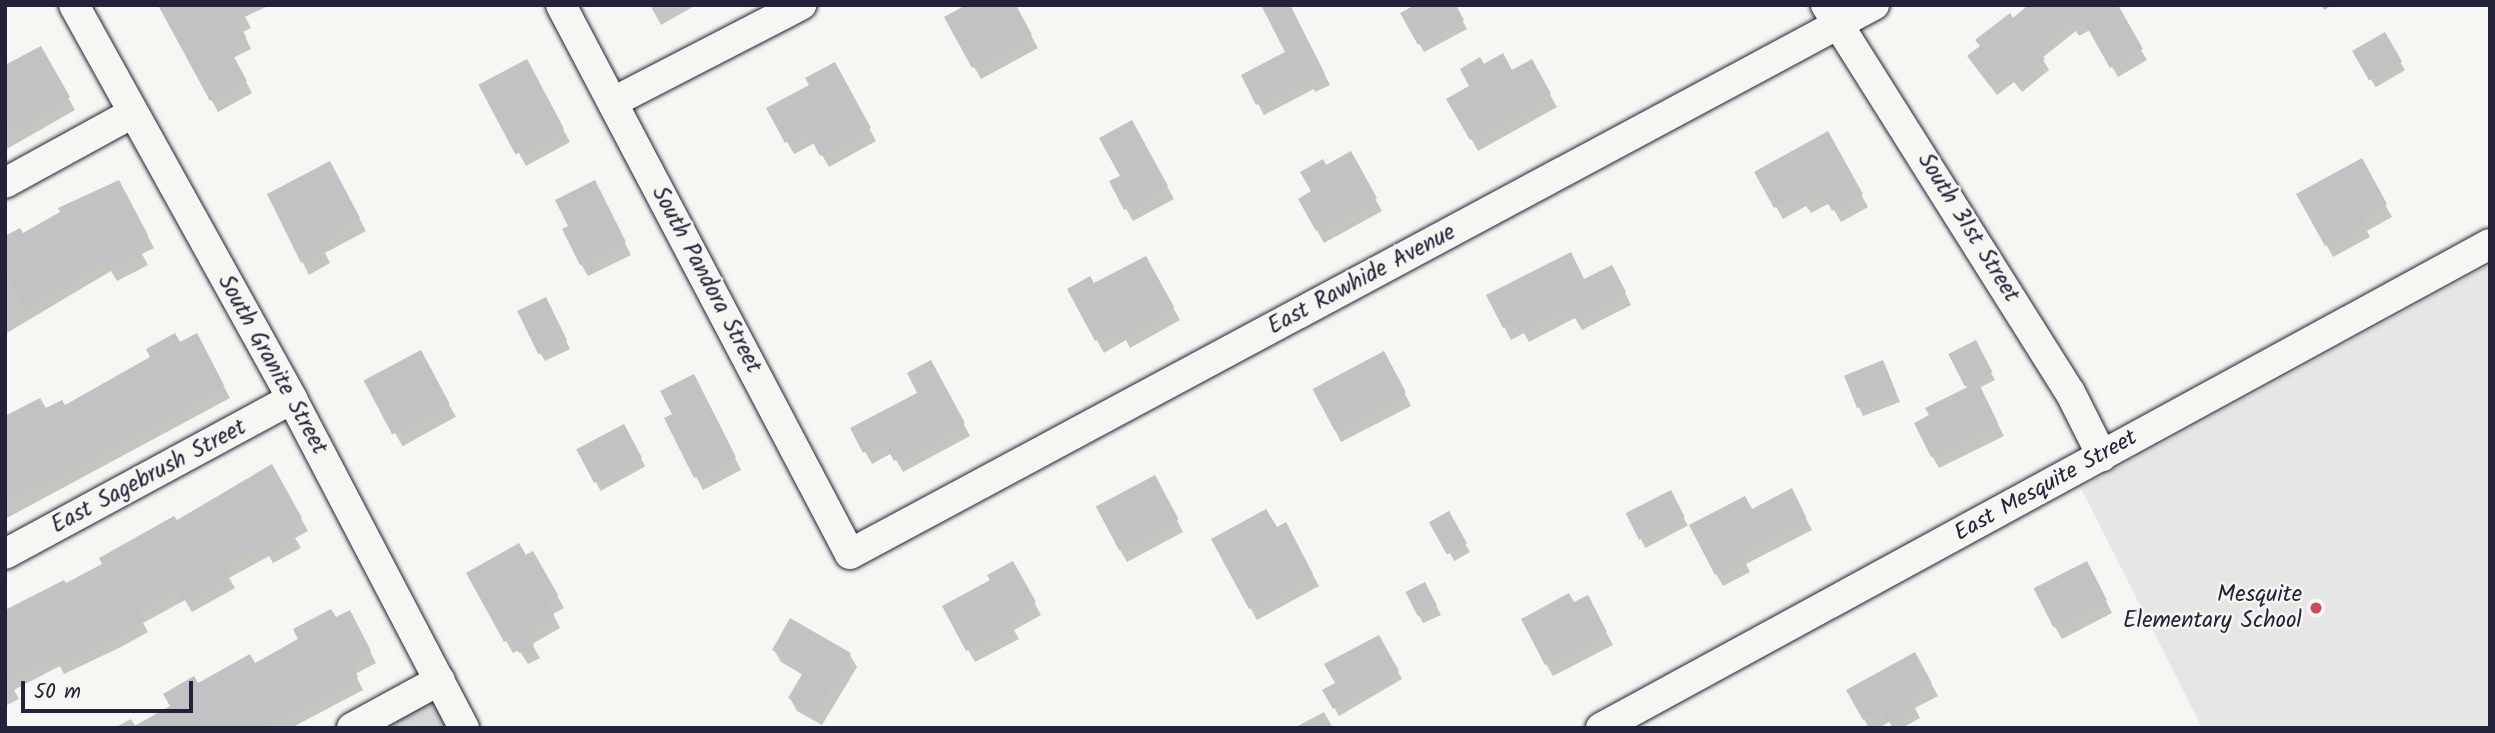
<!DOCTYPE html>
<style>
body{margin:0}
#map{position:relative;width:2495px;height:733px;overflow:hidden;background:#f6f6f2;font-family:Kalam,sans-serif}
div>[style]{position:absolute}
.built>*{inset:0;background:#e6e6e4}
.green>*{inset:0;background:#d7d7d7}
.shadow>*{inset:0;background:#0003;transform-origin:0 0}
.building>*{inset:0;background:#c2c2c4;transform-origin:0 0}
.roads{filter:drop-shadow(0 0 2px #22223b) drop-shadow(0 0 2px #22223b)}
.minor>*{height:30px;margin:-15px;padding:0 15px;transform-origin:15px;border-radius:15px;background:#f6f6f2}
.dots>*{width:19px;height:19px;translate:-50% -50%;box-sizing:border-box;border:4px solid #f6f6f2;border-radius:50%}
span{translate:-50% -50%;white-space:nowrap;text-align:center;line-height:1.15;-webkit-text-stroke:5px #f6f6f2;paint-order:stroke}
.street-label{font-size:23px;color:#22223b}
.poi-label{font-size:23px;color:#22223b}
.right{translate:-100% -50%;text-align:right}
.frame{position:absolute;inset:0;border:7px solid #22223b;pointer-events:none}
.scale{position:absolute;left:21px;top:681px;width:172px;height:32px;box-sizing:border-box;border:4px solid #22223b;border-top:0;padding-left:9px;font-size:21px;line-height:24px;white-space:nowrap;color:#22223b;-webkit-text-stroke:5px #f6f6f2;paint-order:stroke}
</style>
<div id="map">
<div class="built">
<div style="clip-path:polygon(2490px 265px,2490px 728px,2202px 728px,2081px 488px)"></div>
</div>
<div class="green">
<div style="clip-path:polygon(440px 680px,464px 728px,352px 728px)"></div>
</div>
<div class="shadow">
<div style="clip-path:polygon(239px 5px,251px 28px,243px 32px,251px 49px,233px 58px,252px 93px,218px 112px,162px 9px)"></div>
<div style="clip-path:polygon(650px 5px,696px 5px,661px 25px)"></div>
<div style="clip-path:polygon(1014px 5px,1038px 48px,981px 79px,946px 18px)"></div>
<div style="clip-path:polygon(1290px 5px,1330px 85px,1315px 92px,1314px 89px,1264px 115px,1243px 76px,1287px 53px)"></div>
<div style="clip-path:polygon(1454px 5px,1467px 29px,1424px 52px,1403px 14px)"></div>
<div style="clip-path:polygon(2114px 5px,2147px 60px,2118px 77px,2090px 30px,2079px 36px,2076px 31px,2042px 58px,2049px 70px,2022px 92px,2014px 82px,1997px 95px,1976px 67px,1981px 48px,1977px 41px,2013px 20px)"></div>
<div style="clip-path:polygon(2321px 5px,2333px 5px,2324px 10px)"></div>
<div style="left:2384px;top:34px;width:42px;height:34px;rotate:60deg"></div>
<div style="clip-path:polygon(40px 48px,75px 110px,5px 150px,5px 67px)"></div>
<div style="clip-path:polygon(1531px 62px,1557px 107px,1478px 151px,1449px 99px,1472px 86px,1483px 66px,1512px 72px)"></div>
<div style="clip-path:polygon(834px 64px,876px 141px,829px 167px,815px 143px,794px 154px,768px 109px,811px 86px)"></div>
<div style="clip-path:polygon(533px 74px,570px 142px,526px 166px,482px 86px)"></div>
<div style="clip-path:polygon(1132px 122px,1174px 199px,1133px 221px,1111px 182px,1122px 176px)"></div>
<div style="clip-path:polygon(1827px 133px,1868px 207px,1841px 222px,1830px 203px,1811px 213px,1806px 206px,1783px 219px,1756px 172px)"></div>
<div style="clip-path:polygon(1350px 154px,1382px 211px,1324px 243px,1300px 199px,1313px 192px,1326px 167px)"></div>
<div style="clip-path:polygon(2361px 161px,2392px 217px,2367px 231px,2370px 237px,2333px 257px,2299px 195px)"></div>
<div style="clip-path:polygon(337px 175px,366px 231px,325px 253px,330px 263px,309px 275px,269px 195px)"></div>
<div style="clip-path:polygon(601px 194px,631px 255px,588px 276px,581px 264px,571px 227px)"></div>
<div style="clip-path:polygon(126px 195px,154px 248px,142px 254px,148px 265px,117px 281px,111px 271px,5px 334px,5px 238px,22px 235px)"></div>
<div style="clip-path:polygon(1145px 258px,1180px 320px,1130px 348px,1126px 340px,1104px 353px,1069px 290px,1094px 286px)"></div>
<div style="clip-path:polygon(1619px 280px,1631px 305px,1582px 330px,1575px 318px,1529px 342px,1524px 333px,1511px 340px,1488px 296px,1584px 281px)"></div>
<div style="clip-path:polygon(550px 307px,570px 349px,545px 361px,540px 353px)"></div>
<div style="clip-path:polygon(179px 344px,203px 347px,230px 398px,5px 519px,5px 435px,45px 410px,64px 407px)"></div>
<div style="clip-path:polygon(1979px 350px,1995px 380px,1979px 388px,2004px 436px,1939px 468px,1932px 456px,1968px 389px,1950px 355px)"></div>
<div style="left:420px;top:352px;width:74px;height:61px;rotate:61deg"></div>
<div style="clip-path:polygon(1391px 366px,1411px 406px,1341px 442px,1314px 389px)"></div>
<div style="clip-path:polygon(1887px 371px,1900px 402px,1863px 416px,1846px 377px)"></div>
<div style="clip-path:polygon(938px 375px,970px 436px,903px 472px,892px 453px,872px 464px,852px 429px,919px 393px)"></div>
<div style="clip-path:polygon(700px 388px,741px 470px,703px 490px,666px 419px,675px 415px)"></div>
<div style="left:623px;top:426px;width:46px;height:51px;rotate:61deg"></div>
<div style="clip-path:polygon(272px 466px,308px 531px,295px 538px,301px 548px,273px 563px,269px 556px,229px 578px,235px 588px,192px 612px,185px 600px,143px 623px,148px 632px,121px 647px,64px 674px,60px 666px,14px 690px,19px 699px,5px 706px,5px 634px,65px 586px)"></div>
<div style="clip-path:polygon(1161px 489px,1183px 532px,1127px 562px,1120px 550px)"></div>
<div style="left:1670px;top:492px;width:38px;height:48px;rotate:62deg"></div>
<div style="clip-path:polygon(1798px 503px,1812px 530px,1746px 564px,1750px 572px,1723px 586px,1716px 574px,1751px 511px)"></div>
<div style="left:1448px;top:514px;width:44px;height:18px;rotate:60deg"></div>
<div style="clip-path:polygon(1285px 525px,1319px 586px,1257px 620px,1213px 540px,1276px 530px)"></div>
<div style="clip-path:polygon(533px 553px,564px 608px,553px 614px,560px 628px,532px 644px,540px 658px,528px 664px,519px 650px,513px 653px,468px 574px)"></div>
<div style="clip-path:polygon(1013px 563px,1041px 615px,1014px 630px,1019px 639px,975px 662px,944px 607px,992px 581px)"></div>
<div style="clip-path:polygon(2093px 575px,2112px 613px,2062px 639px,2055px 627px)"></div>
<div style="clip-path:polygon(1429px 592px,1441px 615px,1423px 623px,1407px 593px)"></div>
<div style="clip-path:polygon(1594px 610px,1613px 645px,1553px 676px,1546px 664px)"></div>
<div style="clip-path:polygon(335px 620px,356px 624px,376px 663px,355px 674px,363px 690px,291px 728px,114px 728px,131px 719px,136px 727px,172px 707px,197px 685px,255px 665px)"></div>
<div style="clip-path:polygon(1379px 637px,1402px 679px,1339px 716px,1325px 691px,1337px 684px)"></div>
<div style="clip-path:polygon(774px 650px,850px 655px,857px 667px,822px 725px,797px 711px,790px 698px,803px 675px,781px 662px)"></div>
<div style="clip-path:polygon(1915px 654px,1938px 696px,1915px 708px,1920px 718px,1902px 728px,1893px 728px,1889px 722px,1879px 728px,1869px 728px,1848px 690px)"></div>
<div style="clip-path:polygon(1324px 712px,1333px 728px,1294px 728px)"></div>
</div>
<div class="building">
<div style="clip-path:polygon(158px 5px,270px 5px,238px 20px,246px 37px,228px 46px,247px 81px,210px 101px)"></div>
<div style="clip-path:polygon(966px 5px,1016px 5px,1032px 35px,972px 68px,944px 17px)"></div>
<div style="clip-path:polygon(1261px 5px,1290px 5px,1325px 74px,1308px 83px,1306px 80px,1256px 105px,1241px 75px,1285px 52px)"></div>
<div style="clip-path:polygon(1415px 5px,1456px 5px,1464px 20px,1418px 45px,1400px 13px)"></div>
<div style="clip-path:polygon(2028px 5px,2118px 5px,2143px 49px,2110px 68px,2083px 20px,2071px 27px,2069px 22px,2036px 48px,2045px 59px,2015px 83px,2007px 73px,1990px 86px,1967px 56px,1980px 46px,1975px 40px,2010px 13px,2013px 18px)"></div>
<div style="left:2385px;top:32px;width:34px;height:38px;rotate:60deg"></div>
<div style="clip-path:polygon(41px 46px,70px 97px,12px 130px,5px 119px,5px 65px)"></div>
<div style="clip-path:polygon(1503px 53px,1512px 70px,1532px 59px,1551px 94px,1470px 140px,1446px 99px,1469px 86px,1460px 69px,1480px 57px,1484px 64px)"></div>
<div style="left:527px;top:59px;width:79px;height:55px;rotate:62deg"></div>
<div style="clip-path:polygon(835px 62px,871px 128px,820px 156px,807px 131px,785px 143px,766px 108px,809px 85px,805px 78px)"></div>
<div style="clip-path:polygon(1132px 120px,1168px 186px,1124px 210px,1109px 181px,1120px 176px,1099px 138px)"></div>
<div style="clip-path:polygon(1828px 131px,1863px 194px,1832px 211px,1822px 191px,1802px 202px,1798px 195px,1774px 208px,1754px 172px)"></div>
<div style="clip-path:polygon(1351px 151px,1377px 198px,1316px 231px,1298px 199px,1311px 191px,1300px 172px,1323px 159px,1326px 165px)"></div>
<div style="clip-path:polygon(2362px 158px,2387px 204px,2362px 218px,2365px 224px,2325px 246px,2296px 194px)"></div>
<div style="clip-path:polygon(330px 161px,360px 218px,319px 240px,325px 250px,301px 263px,267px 194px)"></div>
<div style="clip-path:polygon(119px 180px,148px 235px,137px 241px,142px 252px,108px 269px,103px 259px,25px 307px,5px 272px,5px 236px,20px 228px,23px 233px,60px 212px,58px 208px)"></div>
<div style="clip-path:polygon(595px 180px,626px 242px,580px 265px,562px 229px,568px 226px,555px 200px)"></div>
<div style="clip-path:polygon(1571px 252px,1584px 279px,1612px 265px,1626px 292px,1574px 319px,1567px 306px,1520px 330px,1516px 321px,1503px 328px,1486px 295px)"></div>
<div style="clip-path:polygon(1146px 256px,1174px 307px,1121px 336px,1118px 329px,1095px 341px,1067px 289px,1090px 276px,1094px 283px)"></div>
<div style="left:546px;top:297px;width:48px;height:32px;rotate:64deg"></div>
<div style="clip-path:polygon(175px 333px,180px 342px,197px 333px,224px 385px,102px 452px,5px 500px,5px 416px,40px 398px,46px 408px,62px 400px,65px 405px,150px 357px,146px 349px)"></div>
<div style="left:1976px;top:340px;width:36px;height:31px;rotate:63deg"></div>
<div style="left:421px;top:350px;width:61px;height:65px;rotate:62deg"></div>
<div style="left:1384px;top:351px;width:47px;height:81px;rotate:62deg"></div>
<div style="clip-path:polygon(931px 360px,965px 423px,894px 461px,884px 442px,863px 453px,850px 428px,917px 393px,907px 373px)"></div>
<div style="left:1883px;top:360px;width:35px;height:42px;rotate:68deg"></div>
<div style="clip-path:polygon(694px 374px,736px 457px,694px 478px,664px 418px,672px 414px,660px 391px)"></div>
<div style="clip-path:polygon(1978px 382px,1998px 423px,1931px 457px,1914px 423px,1929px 415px,1925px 408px)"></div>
<div style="left:624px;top:424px;width:38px;height:54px;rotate:62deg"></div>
<div style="clip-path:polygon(272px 464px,302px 518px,290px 525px,295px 535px,264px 552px,261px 545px,223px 565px,229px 575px,183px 601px,177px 588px,138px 610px,143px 619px,114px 635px,55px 663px,51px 655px,5px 679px,5px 610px,64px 580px,66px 583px,102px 564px,99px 558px,174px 516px,177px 520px)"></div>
<div style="left:1155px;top:475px;width:50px;height:67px;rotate:62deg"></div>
<div style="clip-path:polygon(1792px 488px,1806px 517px,1740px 551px,1745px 559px,1715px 575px,1689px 525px,1745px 496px,1752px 509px)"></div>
<div style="left:1671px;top:490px;width:30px;height:51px;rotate:63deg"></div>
<div style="clip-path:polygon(1266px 509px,1277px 527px,1286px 522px,1313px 574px,1249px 609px,1211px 539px)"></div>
<div style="left:1449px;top:511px;width:37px;height:23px;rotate:61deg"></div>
<div style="clip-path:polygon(519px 543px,526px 555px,533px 551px,558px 595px,547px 601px,554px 615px,526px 631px,534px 645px,519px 653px,511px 638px,504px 642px,466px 573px)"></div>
<div style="clip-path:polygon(1013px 561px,1036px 602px,1008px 617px,1013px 626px,966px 651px,942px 606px,990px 580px,987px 575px)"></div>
<div style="left:2087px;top:561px;width:44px;height:60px;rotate:63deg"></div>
<div style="left:1425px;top:582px;width:27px;height:22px;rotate:63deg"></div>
<div style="clip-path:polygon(1569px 593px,1574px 602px,1588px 595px,1607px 632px,1545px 665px,1521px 619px)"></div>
<div style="clip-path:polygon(331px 609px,336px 617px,350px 610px,371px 651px,350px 661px,358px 677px,260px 728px,131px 728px,170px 706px,163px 694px,194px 676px,198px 683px,250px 654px,255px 663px,298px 639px,293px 629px)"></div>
<div style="clip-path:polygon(790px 618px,851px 653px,815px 714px,788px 698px,805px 669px,772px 650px)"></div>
<div style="clip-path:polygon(1379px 635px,1399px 671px,1333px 709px,1322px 690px,1335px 683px,1324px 664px)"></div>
<div style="clip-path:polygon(1915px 652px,1932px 683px,1909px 695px,1915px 705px,1886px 720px,1881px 711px,1863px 720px,1846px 690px)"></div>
</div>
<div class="roads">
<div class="minor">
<div style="left:74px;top:5px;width:450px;rotate:61deg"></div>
<div style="left:292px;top:399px;width:371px;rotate:62.4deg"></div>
<div style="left:561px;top:5px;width:620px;rotate:62.24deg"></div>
<div style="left:850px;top:554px;width:1162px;rotate:-28.2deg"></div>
<div style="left:1826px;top:5px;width:457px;rotate:57.8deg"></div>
<div style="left:2070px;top:392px;width:72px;rotate:63.4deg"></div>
<div style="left:613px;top:102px;width:212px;rotate:-27.3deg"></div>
<div style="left:5px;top:183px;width:146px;rotate:-28.7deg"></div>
<div style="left:5px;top:554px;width:326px;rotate:-28.4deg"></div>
<div style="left:352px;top:728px;width:100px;rotate:-28.6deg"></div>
<div style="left:1601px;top:728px;width:1012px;rotate:-28.57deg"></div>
</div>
</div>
<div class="dots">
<div style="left:2316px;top:608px;background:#d1495b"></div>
</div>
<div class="street-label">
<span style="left:1968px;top:228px;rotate:58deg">South 31st Street</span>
<span style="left:706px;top:280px;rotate:62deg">South Pandora Street</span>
<span style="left:1362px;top:280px;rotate:-28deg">East Rawhide Avenue</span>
<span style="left:272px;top:365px;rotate:61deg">South Granite Street</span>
<span style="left:149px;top:477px;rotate:-28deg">East Sagebrush Street</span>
<span style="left:2046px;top:486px;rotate:-29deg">East Mesquite Street</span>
</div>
<div class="poi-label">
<span class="right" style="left:2302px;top:608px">Mesquite<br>Elementary School</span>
</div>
<div class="frame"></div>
<div class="scale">50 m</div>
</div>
